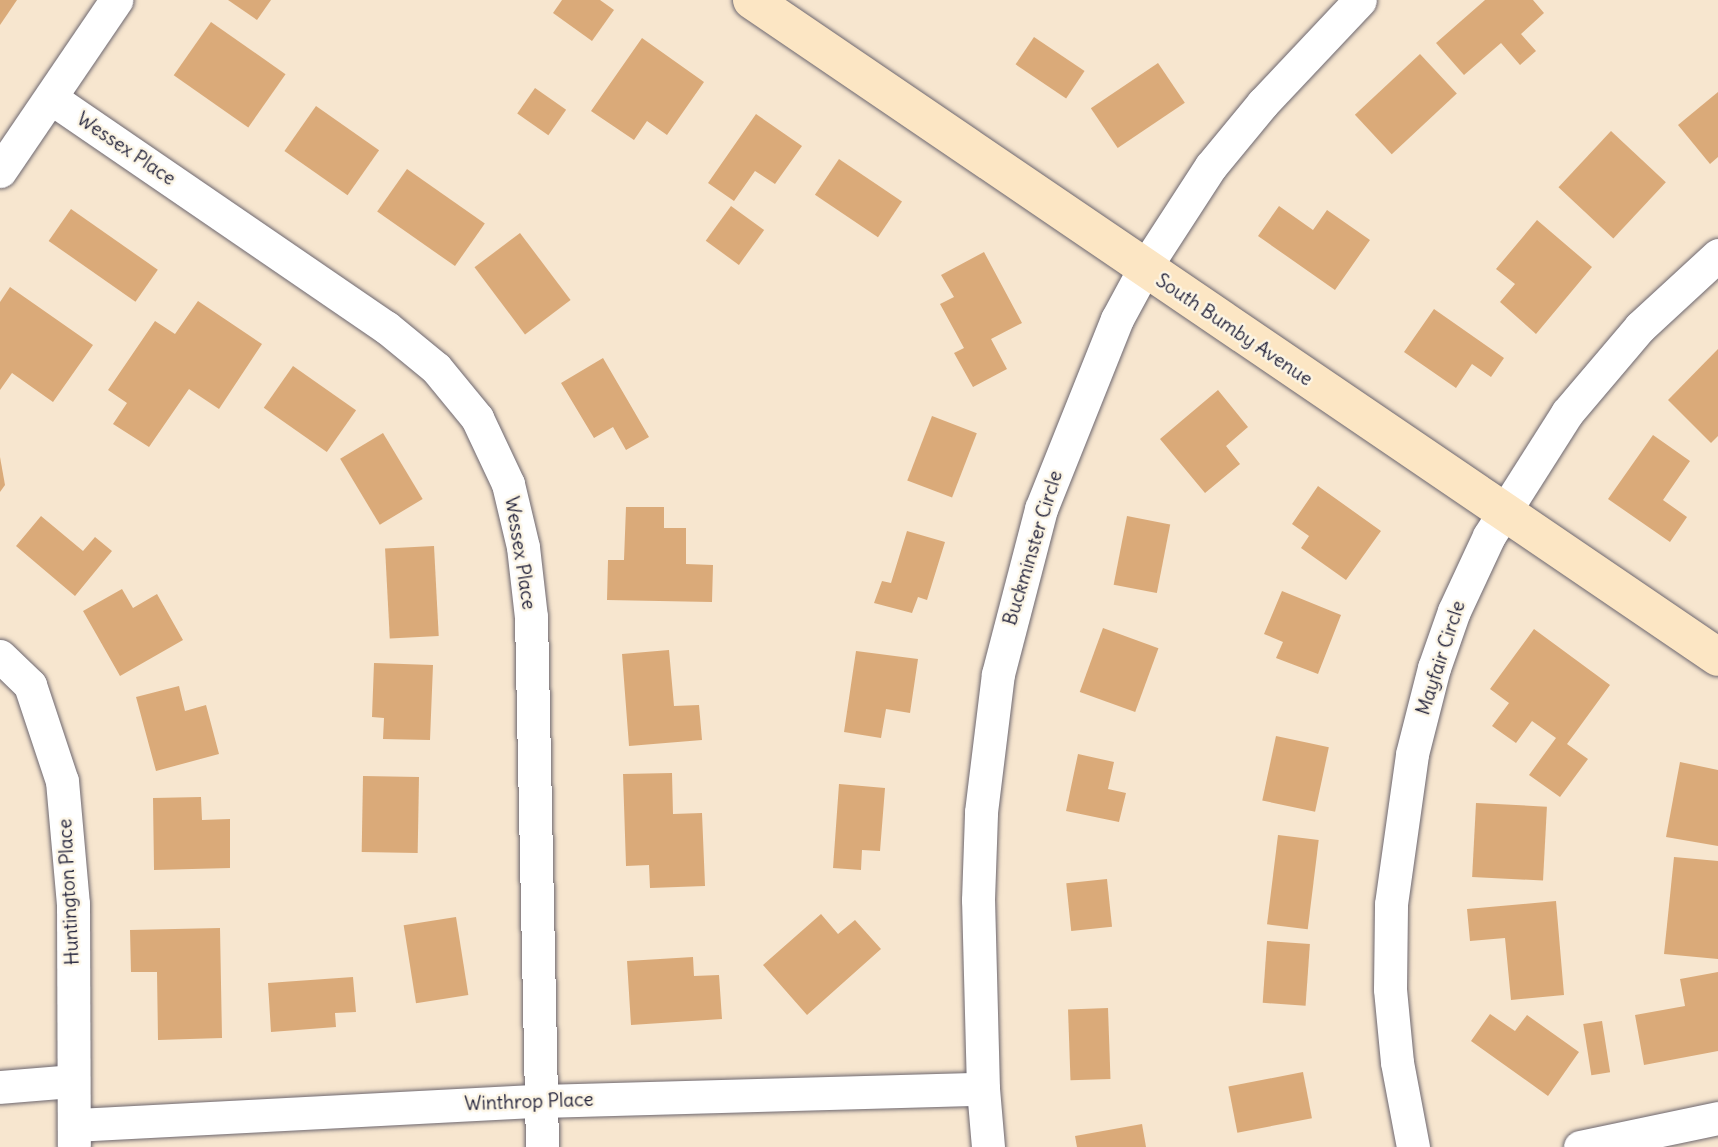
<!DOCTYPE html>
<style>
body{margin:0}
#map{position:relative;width:1718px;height:1147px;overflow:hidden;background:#f7e6cf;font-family:Delius,sans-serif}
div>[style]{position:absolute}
.building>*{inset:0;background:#daaa79;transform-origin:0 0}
.roads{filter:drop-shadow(0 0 2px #6d676f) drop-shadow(0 0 2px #6d676f)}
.street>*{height:33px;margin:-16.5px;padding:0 16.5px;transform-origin:16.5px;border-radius:16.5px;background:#fff}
.secondary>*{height:38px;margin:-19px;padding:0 19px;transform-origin:19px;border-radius:19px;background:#fce6c4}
span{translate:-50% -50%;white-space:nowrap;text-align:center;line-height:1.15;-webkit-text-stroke:5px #fcf5e5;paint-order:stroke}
.street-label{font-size:19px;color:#22223b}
</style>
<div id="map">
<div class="building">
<div style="clip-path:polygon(0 0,17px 0,0 25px)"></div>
<div style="clip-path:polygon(228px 0,271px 0,257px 20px)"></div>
<div style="clip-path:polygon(562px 0,600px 0,614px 10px,592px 41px,553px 13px)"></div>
<div style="clip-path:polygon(1485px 0,1533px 0,1544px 13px,1521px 34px,1536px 51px,1520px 65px,1501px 43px,1464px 75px,1436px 43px)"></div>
<div style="left:211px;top:22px;width:91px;height:65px;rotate:35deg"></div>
<div style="left:1034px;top:37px;width:61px;height:33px;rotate:34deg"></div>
<div style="clip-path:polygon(642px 38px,704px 82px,667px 135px,647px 121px,634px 140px,591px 111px)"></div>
<div style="left:1420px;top:54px;width:54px;height:89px;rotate:47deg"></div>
<div style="left:1158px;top:63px;width:48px;height:81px;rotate:56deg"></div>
<div style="left:535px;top:88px;width:38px;height:31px;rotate:35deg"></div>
<div style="clip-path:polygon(1718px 92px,1718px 157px,1710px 164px,1678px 125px)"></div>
<div style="left:316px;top:106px;width:77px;height:55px;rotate:35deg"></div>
<div style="clip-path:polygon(756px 114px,802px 146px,775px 184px,755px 171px,734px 201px,708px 183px)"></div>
<div style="left:1611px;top:131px;width:75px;height:77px;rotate:43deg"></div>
<div style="left:839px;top:159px;width:76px;height:43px;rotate:34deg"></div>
<div style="left:407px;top:169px;width:95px;height:52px;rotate:35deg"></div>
<div style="left:731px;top:206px;width:41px;height:43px;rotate:36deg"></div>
<div style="clip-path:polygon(1279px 206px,1313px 230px,1327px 210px,1370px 240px,1335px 290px,1258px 236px)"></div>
<div style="left:71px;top:209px;width:106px;height:39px;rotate:35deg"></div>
<div style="clip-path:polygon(1537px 220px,1592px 267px,1536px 334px,1500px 302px,1515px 284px,1496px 269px)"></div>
<div style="left:520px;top:233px;width:84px;height:57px;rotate:53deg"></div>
<div style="clip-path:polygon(984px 252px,1022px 323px,991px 339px,1007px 369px,973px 387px,954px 353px,964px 348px,940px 304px,954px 297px,941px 275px)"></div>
<div style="clip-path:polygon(10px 287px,93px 345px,53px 402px,12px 373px,0 390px,0 302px)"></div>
<div style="clip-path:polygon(198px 301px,262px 344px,219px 409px,189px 389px,149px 447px,113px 424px,127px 403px,108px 390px,155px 321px,175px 334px)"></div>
<div style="clip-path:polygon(1434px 309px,1504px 358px,1491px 377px,1472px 364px,1456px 388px,1404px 352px)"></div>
<div style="clip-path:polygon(1718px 349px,1718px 436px,1711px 443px,1668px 400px)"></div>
<div style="clip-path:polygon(603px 358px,649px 437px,626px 450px,613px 427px,594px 438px,561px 383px)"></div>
<div style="left:293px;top:366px;width:77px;height:51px;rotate:35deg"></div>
<div style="clip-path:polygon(1218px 390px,1248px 427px,1226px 446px,1240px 464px,1205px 493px,1160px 439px)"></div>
<div style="left:932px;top:416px;width:48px;height:69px;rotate:21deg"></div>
<div style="left:383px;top:433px;width:77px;height:50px;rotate:59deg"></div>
<div style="clip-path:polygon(1653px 435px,1690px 461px,1663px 500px,1687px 517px,1670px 542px,1608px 499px)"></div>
<div style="clip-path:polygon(0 457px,5px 485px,0 492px)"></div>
<div style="clip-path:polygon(1318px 486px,1381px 531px,1346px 580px,1301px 548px,1309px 536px,1292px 524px)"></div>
<div style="clip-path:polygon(626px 507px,664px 507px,664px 528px,686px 528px,686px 564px,713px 565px,712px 602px,607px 600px,608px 560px,624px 560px)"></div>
<div style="clip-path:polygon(41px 516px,83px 551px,95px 537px,112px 551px,75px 596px,16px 546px)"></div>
<div style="left:1127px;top:516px;width:44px;height:70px;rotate:11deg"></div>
<div style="clip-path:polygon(907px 531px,945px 542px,927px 600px,918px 597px,912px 613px,874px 603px,882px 581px,891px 583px)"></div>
<div style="left:434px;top:546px;width:90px;height:49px;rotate:87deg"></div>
<div style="clip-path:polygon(122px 589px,133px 608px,157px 594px,183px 640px,120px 676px,83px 611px)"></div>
<div style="clip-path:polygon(1282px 591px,1341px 615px,1318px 674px,1276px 658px,1283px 642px,1264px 634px)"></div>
<div style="left:1103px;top:628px;width:59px;height:68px;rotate:20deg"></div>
<div style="clip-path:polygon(1534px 629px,1610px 685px,1567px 744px,1588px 759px,1560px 797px,1529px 775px,1556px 738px,1532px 721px,1516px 743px,1492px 726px,1509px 703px,1490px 689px)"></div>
<div style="clip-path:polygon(669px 650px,674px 706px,699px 705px,702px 740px,629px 746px,622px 654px)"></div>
<div style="clip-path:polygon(856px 651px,918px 659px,910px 713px,886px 709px,881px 738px,844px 732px)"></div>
<div style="clip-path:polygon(374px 663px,433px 665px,430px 740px,383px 739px,384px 718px,372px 717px)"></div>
<div style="clip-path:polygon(179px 686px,185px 711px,206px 705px,219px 754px,156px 771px,136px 697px)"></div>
<div style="left:1276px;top:736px;width:54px;height:66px;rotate:12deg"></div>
<div style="clip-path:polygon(1078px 754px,1114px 762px,1108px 789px,1126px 793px,1119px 822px,1066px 811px)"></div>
<div style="clip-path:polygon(1680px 762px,1718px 770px,1718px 846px,1666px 837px)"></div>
<div style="clip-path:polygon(672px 773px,673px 814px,702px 813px,705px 886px,650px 888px,649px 865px,626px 866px,623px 774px)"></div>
<div style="left:363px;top:776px;width:56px;height:76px;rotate:1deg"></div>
<div style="clip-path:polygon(839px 784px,885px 788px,880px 851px,862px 850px,861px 870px,833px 868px)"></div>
<div style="clip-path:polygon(201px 797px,202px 820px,230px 819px,230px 868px,154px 870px,153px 798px)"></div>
<div style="left:1476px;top:803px;width:71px;height:74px;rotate:3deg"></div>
<div style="left:1278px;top:835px;width:41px;height:90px;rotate:7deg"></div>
<div style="clip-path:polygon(1674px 857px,1718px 861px,1718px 959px,1664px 954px)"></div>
<div style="left:1107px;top:879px;width:48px;height:41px;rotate:84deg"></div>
<div style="clip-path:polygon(1556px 901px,1564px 995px,1511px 1000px,1505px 938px,1470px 941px,1467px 909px)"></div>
<div style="clip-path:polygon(821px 914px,838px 934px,855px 920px,881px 949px,807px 1015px,763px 965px)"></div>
<div style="left:456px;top:917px;width:79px;height:53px;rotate:81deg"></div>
<div style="clip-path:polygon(220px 928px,222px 1038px,158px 1040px,157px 972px,131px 972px,130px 930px)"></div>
<div style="left:1267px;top:941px;width:43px;height:62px;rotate:4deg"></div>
<div style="clip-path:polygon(693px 957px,694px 976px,719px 975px,722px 1019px,631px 1025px,627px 961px)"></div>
<div style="clip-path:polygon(1718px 972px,1718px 1051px,1644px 1065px,1635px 1015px,1685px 1006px,1680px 979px)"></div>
<div style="clip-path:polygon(353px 977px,356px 1012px,335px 1013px,336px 1027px,271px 1032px,268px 983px)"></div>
<div style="left:1108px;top:1008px;width:71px;height:40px;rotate:88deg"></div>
<div style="clip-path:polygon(1490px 1014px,1515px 1031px,1527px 1015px,1579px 1052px,1548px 1096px,1471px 1041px)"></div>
<div style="left:1602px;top:1021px;width:52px;height:19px;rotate:81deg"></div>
<div style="left:1303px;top:1072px;width:47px;height:76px;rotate:79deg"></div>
<div style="clip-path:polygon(1142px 1124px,1146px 1147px,1077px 1147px,1075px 1136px)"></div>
</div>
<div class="roads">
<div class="street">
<div style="left:51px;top:98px;width:406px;rotate:34.4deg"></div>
<div style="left:386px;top:327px;width:65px;rotate:39.4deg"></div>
<div style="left:436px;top:368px;width:65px;rotate:50.6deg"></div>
<div style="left:477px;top:418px;width:73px;rotate:64.8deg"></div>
<div style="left:508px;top:484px;width:65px;rotate:76.6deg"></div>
<div style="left:523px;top:547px;width:70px;rotate:83.5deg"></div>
<div style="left:531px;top:617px;width:530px;rotate:88.81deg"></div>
<div style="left:0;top:171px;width:207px;rotate:-55.8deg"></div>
<div style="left:0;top:656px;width:42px;rotate:44deg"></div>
<div style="left:30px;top:685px;width:101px;rotate:71.6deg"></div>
<div style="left:62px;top:781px;width:123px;rotate:84.9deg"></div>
<div style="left:73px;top:904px;width:241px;rotate:89.8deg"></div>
<div style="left:0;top:1087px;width:73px;rotate:-4.7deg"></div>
<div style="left:75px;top:1125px;width:466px;rotate:-3deg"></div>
<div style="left:540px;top:1101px;width:443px;rotate:-1.6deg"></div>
<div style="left:988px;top:1147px;width:58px;rotate:-94.9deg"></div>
<div style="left:983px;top:1089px;width:189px;rotate:-91.5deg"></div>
<div style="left:978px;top:900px;width:88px;rotate:-88deg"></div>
<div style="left:981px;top:812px;width:139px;rotate:-83deg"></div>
<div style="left:998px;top:674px;width:171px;rotate:-75.4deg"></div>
<div style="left:1041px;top:509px;width:205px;rotate:-68.2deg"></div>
<div style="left:1117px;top:319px;width:57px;rotate:-61.6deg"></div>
<div style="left:1144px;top:269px;width:123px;rotate:-57deg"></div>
<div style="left:1211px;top:166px;width:82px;rotate:-50.5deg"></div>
<div style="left:1263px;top:103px;width:141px;rotate:-46.7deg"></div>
<div style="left:1413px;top:1147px;width:86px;rotate:-100.7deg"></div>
<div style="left:1397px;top:1062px;width:73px;rotate:-95.5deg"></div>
<div style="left:1390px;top:989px;width:85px;rotate:-89.3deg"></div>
<div style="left:1391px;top:904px;width:151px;rotate:-82deg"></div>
<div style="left:1412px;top:754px;width:89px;rotate:-75.7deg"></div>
<div style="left:1434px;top:668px;width:60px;rotate:-70.7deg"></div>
<div style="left:1454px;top:611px;width:83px;rotate:-65deg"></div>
<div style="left:1489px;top:536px;width:146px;rotate:-57.6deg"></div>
<div style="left:1567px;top:413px;width:113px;rotate:-49.7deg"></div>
<div style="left:1640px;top:327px;width:106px;rotate:-42.7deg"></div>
<div style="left:1580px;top:1147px;width:141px;rotate:-11.9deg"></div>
</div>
<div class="secondary">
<div style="left:752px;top:0;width:1168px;rotate:34.22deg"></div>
</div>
</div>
<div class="street-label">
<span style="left:126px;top:149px;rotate:34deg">Wessex Place</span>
<span style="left:1234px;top:330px;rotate:34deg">South Bumby Avenue</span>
<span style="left:1033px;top:548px;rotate:-73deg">Buckminster Circle</span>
<span style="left:520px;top:553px;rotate:81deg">Wessex Place</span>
<span style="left:1441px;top:658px;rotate:-72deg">Mayfair Circle</span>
<span style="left:69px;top:892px;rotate:-93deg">Huntington Place</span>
<span style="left:529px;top:1102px;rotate:-2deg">Winthrop Place</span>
</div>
</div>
